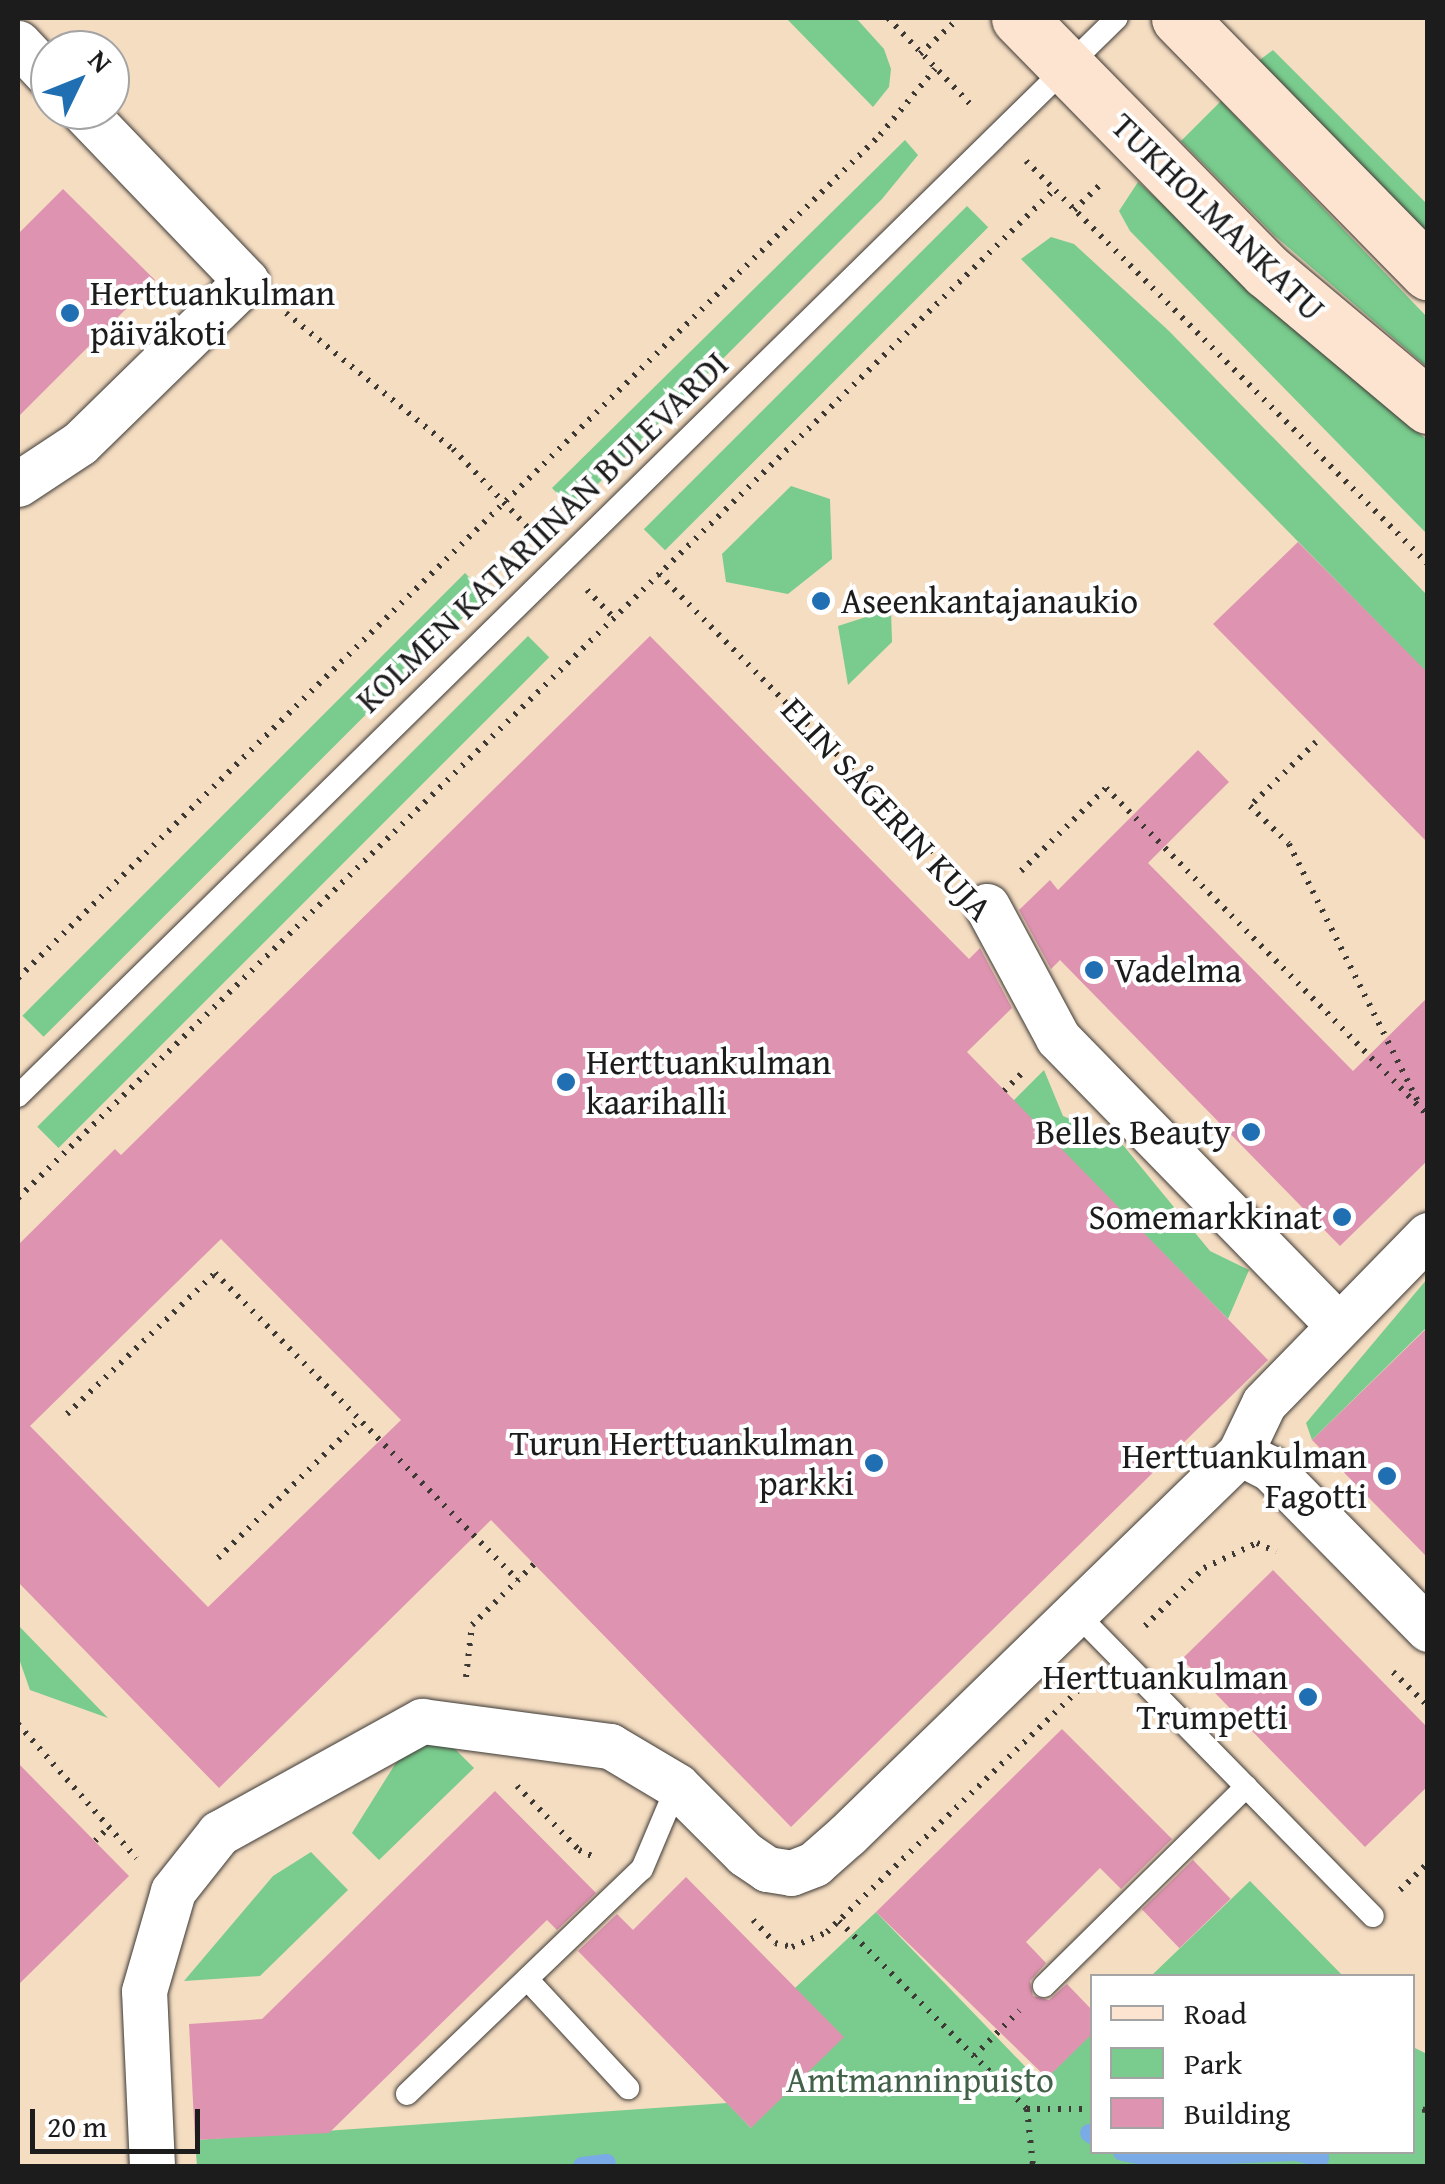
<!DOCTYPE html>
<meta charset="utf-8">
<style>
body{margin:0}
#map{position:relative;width:1445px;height:2184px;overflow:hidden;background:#f5ddc2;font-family:"Gentium Book Plus",serif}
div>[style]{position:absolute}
.green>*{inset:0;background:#79cc8d;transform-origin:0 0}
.stream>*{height:18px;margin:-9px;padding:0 9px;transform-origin:9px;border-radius:9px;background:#7babe6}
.building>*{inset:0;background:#de94b0;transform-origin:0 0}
.path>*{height:6px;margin-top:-3px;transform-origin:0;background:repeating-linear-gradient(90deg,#3d3935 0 2.5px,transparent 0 10.5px)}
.roads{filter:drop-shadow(0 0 2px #3d3935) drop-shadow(0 0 2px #3d3935)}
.lane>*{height:22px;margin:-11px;padding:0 11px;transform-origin:11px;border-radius:11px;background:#fff}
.street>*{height:45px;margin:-22.5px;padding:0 22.5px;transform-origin:22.5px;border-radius:22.5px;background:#fff}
.secondary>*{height:55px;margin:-27.5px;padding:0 27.5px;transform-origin:27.5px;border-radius:27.5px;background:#fde4d1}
.dots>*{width:28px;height:28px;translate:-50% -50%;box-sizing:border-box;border:5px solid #fff;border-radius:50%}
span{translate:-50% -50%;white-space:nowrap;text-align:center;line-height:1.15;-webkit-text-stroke:8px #fff;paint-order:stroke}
.street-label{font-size:35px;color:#1c1c1c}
.poi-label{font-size:35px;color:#1c1c1c}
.left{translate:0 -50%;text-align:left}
.right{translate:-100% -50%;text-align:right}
.park-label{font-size:35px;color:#416249}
.frame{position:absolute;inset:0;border:20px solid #1c1c1c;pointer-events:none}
.legend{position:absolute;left:1090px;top:1974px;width:325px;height:180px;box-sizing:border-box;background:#fff;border:2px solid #a4a4a4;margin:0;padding:12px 18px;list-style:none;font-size:30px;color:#1c1c1c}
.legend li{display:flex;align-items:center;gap:20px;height:50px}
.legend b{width:50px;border:2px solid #a4a4a4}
.north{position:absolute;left:30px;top:30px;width:100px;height:100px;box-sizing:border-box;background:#fff;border:2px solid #a4a4a4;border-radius:50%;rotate:47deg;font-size:28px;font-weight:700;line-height:40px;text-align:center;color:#1c1c1c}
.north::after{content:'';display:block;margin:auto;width:35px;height:45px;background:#1f6fb2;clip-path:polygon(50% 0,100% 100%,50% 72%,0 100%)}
.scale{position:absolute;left:30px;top:2109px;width:170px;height:45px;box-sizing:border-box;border:5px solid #1c1c1c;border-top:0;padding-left:12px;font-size:30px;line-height:35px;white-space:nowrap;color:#1c1c1c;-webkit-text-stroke:8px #fff;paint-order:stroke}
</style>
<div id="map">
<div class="green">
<div style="clip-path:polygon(786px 18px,856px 18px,884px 49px,891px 69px,889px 87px,873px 107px)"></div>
<div style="clip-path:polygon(1273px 50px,1427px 204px,1427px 235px,1257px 62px)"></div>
<div style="clip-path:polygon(1221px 101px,1427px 317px,1427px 367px,1274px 235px,1181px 141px)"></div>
<div style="clip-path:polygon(905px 140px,918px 155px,882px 199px,572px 510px,552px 488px)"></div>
<div style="clip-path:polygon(1138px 182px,1427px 440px,1427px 534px,1130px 231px,1119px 211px)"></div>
<div style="left:967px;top:206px;width:30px;height:457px;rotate:45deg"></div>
<div style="clip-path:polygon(1051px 237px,1074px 244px,1169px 331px,1427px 595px,1427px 673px,1021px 259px)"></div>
<div style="clip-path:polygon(791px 486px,830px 499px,832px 559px,788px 594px,726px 582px,722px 554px)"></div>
<div style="left:465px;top:573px;width:30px;height:626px;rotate:45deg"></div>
<div style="clip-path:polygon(891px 609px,892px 642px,848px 685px,838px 626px)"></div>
<div style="left:528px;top:636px;width:30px;height:694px;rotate:45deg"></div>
<div style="clip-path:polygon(1044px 1070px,1063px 1116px,1118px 1139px,1210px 1251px,1249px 1270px,1228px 1319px,1013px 1101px)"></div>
<div style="clip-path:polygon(1427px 1279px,1427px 1327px,1312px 1440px,1306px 1423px)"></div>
<div style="clip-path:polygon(18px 1625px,108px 1718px,30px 1690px,18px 1656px)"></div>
<div style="clip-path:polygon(443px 1737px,474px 1768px,379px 1860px,352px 1833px,404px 1750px)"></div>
<div style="clip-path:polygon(311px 1852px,348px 1890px,260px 1976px,184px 1981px,273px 1876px)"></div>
<div style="clip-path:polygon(1250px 1881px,1343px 1976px,1151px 1976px)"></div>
<div style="clip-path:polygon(876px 1912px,1041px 2083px,1092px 2033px,1092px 2152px,1412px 2152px,1413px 2047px,1427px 2054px,1428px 2166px,197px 2166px,195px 2140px,727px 2103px,751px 2128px,795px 1988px)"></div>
</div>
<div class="stream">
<div style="left:1089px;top:2133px;width:4px;rotate:34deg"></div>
<div style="left:1122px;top:2152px;width:32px;rotate:11deg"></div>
<div style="left:1153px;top:2158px;width:142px;rotate:-2.4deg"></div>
<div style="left:1295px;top:2152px;width:26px;rotate:13deg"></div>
<div style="left:582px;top:2166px;width:25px;rotate:-7deg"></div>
</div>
<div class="building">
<div style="clip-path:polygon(63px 189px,155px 280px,18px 417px,18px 234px)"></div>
<div style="clip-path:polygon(1298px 542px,1428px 673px,1428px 843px,1213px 624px)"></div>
<div style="clip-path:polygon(evenodd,650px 636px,969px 959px,980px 948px,1012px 1008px,967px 1052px,1268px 1360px,791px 1827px,491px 1520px,219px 1788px,18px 1582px,18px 1245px,115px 1149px,121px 1155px,650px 636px,221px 1239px,401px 1420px,208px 1607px,30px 1426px,221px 1239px)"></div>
<div style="clip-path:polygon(1198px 750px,1229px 782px,1148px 863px,1353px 1071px,1428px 997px,1428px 1160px,1340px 1246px,1060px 960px,1051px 969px,1019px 910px,1050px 880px,1058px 890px)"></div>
<div style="clip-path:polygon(1428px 1327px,1428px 1558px,1312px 1440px)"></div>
<div style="clip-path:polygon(1273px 1570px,1428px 1728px,1428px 1786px,1365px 1847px,1182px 1659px)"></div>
<div style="clip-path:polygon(1062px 1729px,1172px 1839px,1121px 1889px,1100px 1868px,1026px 1942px,1046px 1963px,1030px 1981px,1033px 1996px,1049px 2000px,1067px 1984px,1092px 2010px,1092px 2034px,1047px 2078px,876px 1912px)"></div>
<div style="clip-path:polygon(18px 1763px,129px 1876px,18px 1985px)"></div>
<div style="clip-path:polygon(495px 1791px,596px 1893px,557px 1930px,547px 1920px,329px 2133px,195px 2140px,189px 2024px,262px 2019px)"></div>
<div style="left:1193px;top:1860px;width:54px;height:71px;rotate:46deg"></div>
<div style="clip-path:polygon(686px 1877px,844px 2037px,751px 2128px,578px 1951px,617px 1914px,633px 1930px)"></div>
</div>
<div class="path">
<div style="left:888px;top:18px;width:122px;rotate:46.3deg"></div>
<div style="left:920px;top:54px;width:53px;rotate:-42.7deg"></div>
<div style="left:1026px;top:161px;width:569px;rotate:45.07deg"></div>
<div style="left:1074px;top:210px;width:39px;rotate:-44deg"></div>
<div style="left:286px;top:313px;width:215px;rotate:39.2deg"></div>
<div style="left:453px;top:449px;width:117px;rotate:46.4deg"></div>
<div style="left:659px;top:574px;width:417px;rotate:45.4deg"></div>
<div style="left:587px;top:590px;width:39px;rotate:46deg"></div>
<div style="left:1316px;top:742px;width:92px;rotate:135.9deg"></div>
<div style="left:1250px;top:806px;width:54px;rotate:44.3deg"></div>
<div style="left:1289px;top:844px;width:293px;rotate:63.4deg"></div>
<div style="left:1021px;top:871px;width:119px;rotate:-44.3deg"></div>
<div style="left:1106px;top:788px;width:460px;rotate:45.5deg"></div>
<div style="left:18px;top:978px;width:1206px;rotate:-44.36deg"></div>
<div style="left:880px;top:135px;width:86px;rotate:-50.2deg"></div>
<div style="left:1004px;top:1091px;width:24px;rotate:-45deg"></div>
<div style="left:18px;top:1198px;width:1445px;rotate:-44.22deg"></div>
<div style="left:67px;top:1414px;width:204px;rotate:-43.6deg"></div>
<div style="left:215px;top:1273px;width:431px;rotate:45.4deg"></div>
<div style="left:218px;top:1558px;width:198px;rotate:-44.2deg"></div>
<div style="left:1145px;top:1626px;width:83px;rotate:-44.5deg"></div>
<div style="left:1204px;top:1568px;width:59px;rotate:-25.3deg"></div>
<div style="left:1257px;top:1543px;width:21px;rotate:25deg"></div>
<div style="left:1393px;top:1672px;width:49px;rotate:44.2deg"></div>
<div style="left:466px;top:1677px;width:52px;rotate:-83.4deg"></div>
<div style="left:472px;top:1625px;width:87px;rotate:-44.5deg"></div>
<div style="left:18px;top:1724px;width:179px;rotate:48.6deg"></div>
<div style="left:517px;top:1786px;width:89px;rotate:45.9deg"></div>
<div style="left:579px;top:1850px;width:19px;rotate:25deg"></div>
<div style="left:95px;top:1841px;width:20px;rotate:-45deg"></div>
<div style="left:1400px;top:1890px;width:39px;rotate:-44deg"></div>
<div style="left:753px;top:1920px;width:32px;rotate:46deg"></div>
<div style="left:775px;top:1943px;width:17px;rotate:13deg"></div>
<div style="left:792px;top:1947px;width:38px;rotate:-23deg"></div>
<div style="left:827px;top:1932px;width:364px;rotate:-43.9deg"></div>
<div style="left:839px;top:1921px;width:266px;rotate:45deg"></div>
<div style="left:1027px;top:2109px;width:57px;rotate:84deg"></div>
<div style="left:974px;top:2056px;width:64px;rotate:-45deg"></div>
<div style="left:1027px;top:2109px;width:65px"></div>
<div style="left:1412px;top:2109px;width:16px;rotate:4deg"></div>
</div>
<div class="roads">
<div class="lane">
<div style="left:18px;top:1096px;width:1539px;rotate:-44.45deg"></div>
<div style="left:1074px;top:1611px;width:427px;rotate:45.6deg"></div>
<div style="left:527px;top:1979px;width:149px;rotate:47.2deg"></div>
<div style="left:1044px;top:1986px;width:284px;rotate:-44.6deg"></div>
<div style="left:407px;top:2094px;width:325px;rotate:-43.8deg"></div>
<div style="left:642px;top:1869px;width:90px;rotate:-67.1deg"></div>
</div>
<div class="street">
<div style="left:18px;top:43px;width:47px;rotate:46.7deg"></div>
<div style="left:18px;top:484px;width:74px;rotate:-33.5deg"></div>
<div style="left:80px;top:443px;width:232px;rotate:-44.3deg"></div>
<div style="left:246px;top:281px;width:237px;rotate:-133.8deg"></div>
<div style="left:987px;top:906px;width:150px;rotate:61.7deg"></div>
<div style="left:1058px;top:1038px;width:400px;rotate:45.7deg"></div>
<div style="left:1240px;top:1453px;width:55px;rotate:-64.4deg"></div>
<div style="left:1264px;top:1403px;width:235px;rotate:-45.7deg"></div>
<div style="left:152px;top:2166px;width:175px;rotate:-92.6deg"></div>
<div style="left:144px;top:1991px;width:104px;rotate:-73.8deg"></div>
<div style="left:173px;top:1891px;width:74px;rotate:-51.6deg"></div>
<div style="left:219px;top:1833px;width:232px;rotate:-28.9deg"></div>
<div style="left:422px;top:1721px;width:190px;rotate:7.6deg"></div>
<div style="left:610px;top:1746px;width:78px;rotate:30.8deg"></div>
<div style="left:677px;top:1786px;width:96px;rotate:45deg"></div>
<div style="left:745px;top:1854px;width:27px;rotate:34deg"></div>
<div style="left:767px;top:1869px;width:24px;rotate:9deg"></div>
<div style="left:791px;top:1873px;width:25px;rotate:-21deg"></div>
<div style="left:814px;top:1864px;width:44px;rotate:-41.3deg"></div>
<div style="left:847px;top:1835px;width:548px;rotate:-44.19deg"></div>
<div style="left:1240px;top:1453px;width:34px;rotate:27deg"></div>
<div style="left:1270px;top:1468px;width:226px;rotate:45.5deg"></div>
</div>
<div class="secondary">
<div style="left:1019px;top:18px;width:354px;rotate:45.6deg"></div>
<div style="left:1267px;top:271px;width:210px;rotate:40deg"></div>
<div style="left:1179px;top:18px;width:356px;rotate:45.6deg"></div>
</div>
</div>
<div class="dots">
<div style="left:70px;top:313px;background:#1f6fb2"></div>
<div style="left:821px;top:601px;background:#1f6fb2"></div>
<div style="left:1094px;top:970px;background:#1f6fb2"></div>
<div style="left:566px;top:1082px;background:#1f6fb2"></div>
<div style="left:1251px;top:1132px;background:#1f6fb2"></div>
<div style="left:1342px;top:1217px;background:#1f6fb2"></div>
<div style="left:874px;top:1463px;background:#1f6fb2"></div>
<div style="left:1387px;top:1476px;background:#1f6fb2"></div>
<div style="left:1308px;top:1697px;background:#1f6fb2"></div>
</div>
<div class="street-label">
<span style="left:1218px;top:217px;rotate:44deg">TUKHOLMANKATU</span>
<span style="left:542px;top:532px;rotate:-44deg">KOLMEN KATARIINAN BULEVARDI</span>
<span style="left:887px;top:809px;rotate:47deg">ELIN SÅGERIN KUJA</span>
</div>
<div class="poi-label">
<span class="left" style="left:90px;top:313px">Herttuankulman<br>päiväkoti</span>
<span class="left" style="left:841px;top:601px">Aseenkantajanaukio</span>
<span class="left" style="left:1114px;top:970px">Vadelma</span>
<span class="left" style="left:586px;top:1082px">Herttuankulman<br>kaarihalli</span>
<span class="right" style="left:1231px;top:1132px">Belles Beauty</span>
<span class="right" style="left:1322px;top:1217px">Somemarkkinat</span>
<span class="right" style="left:854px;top:1463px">Turun Herttuankulman<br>parkki</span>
<span class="right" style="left:1367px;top:1476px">Herttuankulman<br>Fagotti</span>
<span class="right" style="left:1288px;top:1697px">Herttuankulman<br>Trumpetti</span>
</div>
<div class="park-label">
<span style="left:920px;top:2080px">Amtmanninpuisto</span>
</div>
<div class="frame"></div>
<ul class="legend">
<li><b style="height:12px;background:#fde4d1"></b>Road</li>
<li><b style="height:28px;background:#79cc8d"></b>Park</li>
<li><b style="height:28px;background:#de94b0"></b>Building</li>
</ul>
<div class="north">N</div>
<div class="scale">20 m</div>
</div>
